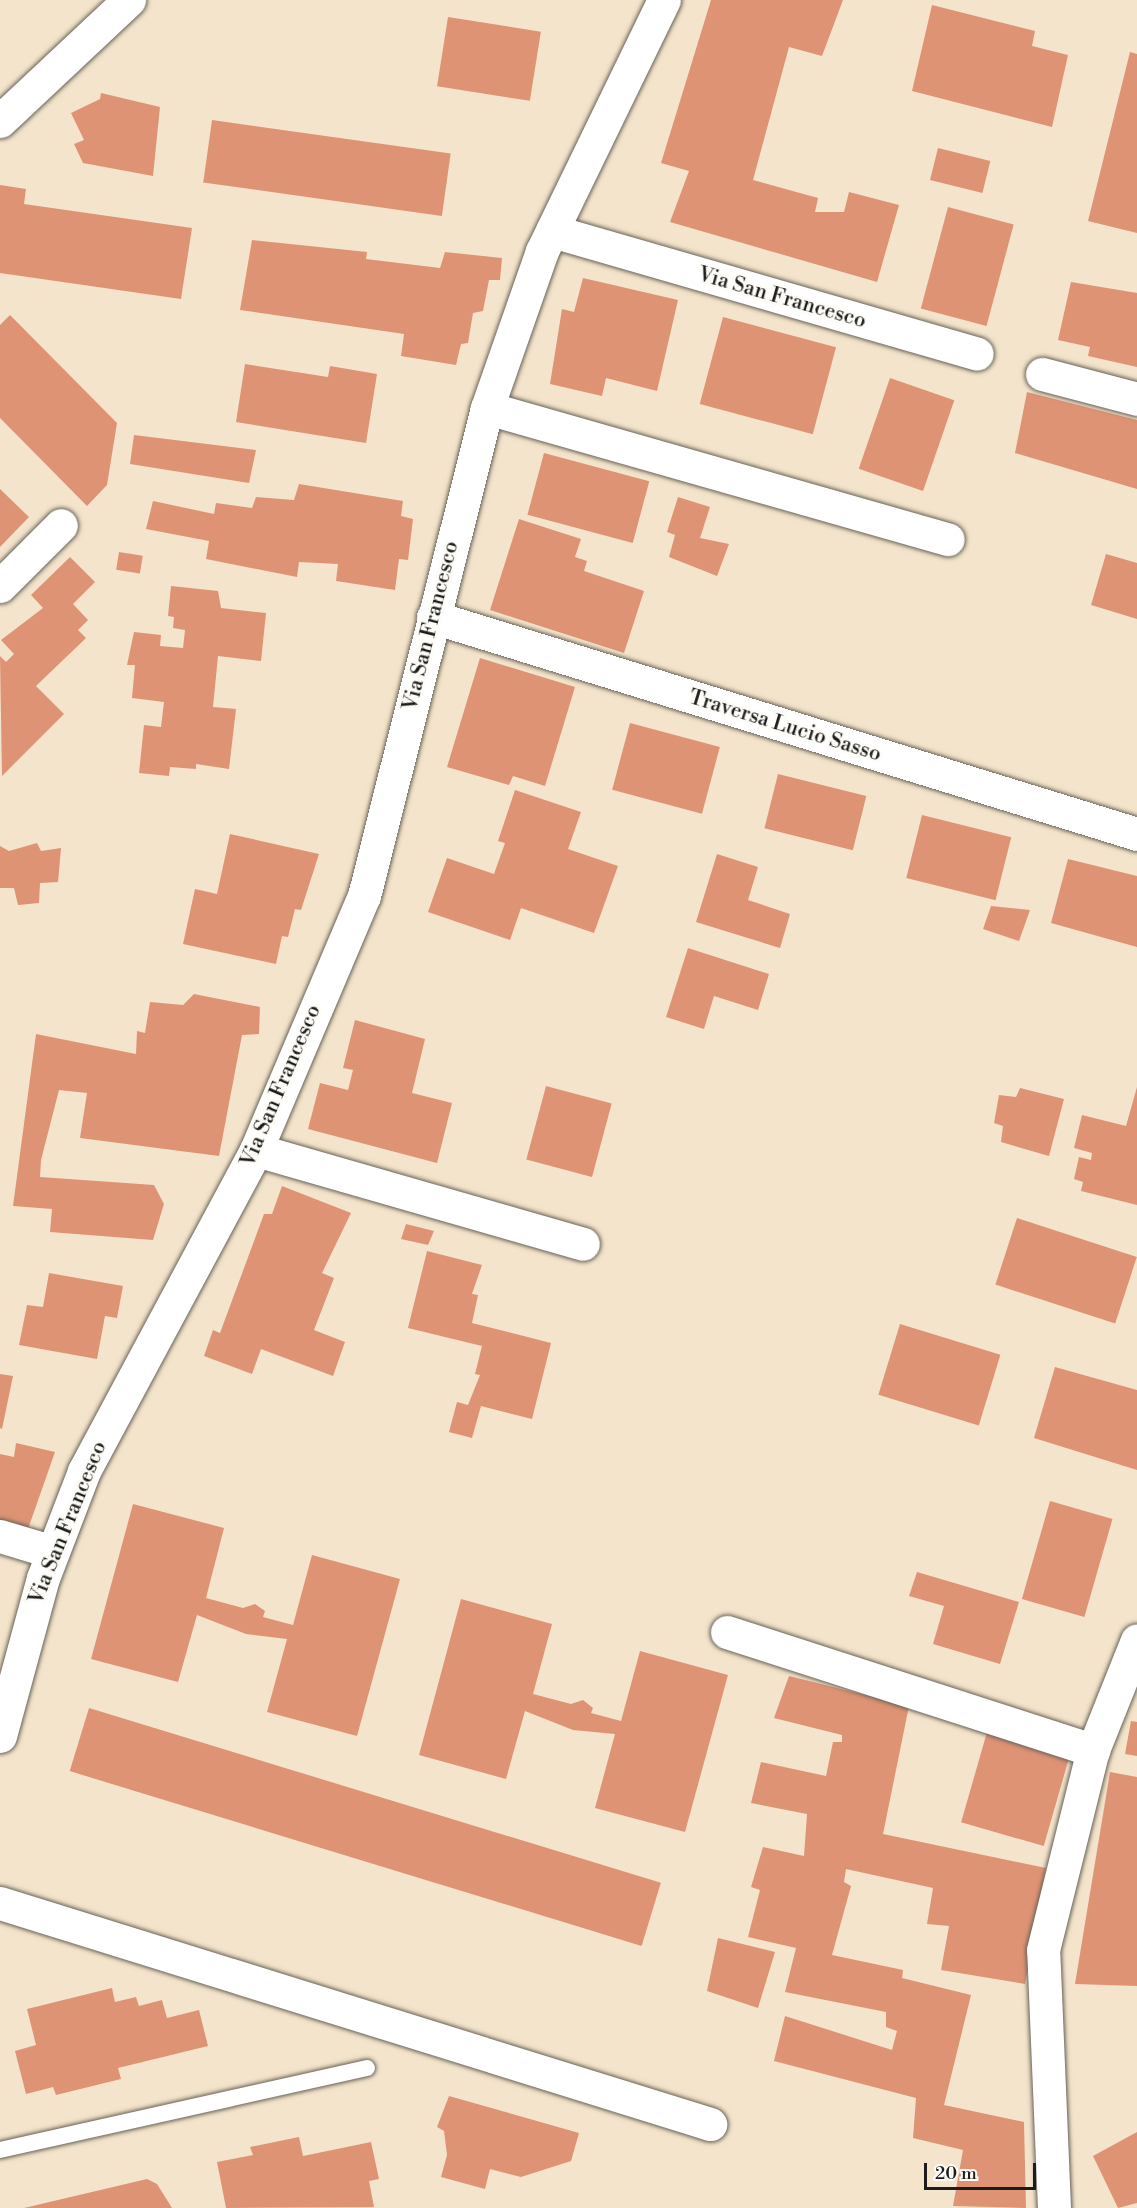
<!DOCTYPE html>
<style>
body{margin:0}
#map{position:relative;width:1137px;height:2208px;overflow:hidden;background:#f4e4cb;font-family:"Libre Bodoni",serif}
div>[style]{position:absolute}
.building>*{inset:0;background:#df9375;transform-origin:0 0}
.roads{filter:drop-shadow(0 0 2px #686259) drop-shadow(0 0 2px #686259)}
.service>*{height:16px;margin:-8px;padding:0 8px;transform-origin:8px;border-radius:8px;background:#fff}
.minor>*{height:33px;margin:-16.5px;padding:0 16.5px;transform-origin:16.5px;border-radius:16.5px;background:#fff}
span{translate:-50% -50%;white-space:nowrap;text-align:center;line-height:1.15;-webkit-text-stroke:6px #fdfcf7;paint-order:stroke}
.street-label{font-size:21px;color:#1c1c1c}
.scale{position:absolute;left:924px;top:2163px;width:112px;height:27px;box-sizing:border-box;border:3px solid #1c1c1c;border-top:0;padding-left:8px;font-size:18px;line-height:21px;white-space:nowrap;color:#1c1c1c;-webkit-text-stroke:4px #fdfcf7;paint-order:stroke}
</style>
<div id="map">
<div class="building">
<div style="clip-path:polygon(711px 0,843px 0,822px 56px,789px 47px,753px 180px,818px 198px,815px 212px,844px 212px,849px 192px,899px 205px,877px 282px,670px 222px,689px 171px,661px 163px)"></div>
<div style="clip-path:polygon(932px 5px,1035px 31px,1032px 46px,1068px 55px,1052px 127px,912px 91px)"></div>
<div style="left:448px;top:17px;width:94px;height:70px;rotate:9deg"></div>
<div style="clip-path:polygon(1130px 52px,1137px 54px,1137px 233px,1088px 221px)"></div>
<div style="clip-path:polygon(101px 93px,160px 107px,153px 176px,83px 163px,74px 144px,84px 140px,71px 113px,100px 99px)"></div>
<div style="left:212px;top:120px;width:241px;height:63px;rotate:8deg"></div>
<div style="left:938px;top:148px;width:54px;height:33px;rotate:14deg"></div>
<div style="clip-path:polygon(0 185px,26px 189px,24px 204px,192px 228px,181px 299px,0 273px)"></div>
<div style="left:948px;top:207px;width:68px;height:105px;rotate:15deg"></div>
<div style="clip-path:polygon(252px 240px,367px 252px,366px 259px,440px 268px,445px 252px,502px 258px,500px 280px,489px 280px,483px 311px,473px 313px,468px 343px,461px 344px,456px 365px,401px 356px,404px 334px,240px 310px)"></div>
<div style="clip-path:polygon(583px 278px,678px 300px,657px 391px,606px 378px,602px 396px,550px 384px,562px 309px,574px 312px)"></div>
<div style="clip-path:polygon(1071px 282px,1137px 293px,1137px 367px,1088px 356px,1090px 347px,1058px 340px)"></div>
<div style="clip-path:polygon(10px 315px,117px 423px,107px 485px,87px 506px,0 418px,0 325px)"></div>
<div style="left:723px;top:317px;width:117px;height:90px;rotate:15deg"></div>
<div style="clip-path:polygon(245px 364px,328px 377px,330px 366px,377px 374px,366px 443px,236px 422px)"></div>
<div style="left:890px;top:378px;width:68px;height:96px;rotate:19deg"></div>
<div style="clip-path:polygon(1027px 392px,1137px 420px,1137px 489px,1015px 453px)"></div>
<div style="clip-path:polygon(134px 435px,256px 450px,249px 483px,130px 464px)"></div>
<div style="left:544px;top:453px;width:109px;height:64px;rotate:15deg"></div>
<div style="clip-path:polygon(299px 484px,403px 501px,401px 516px,413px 519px,408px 560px,399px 559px,395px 590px,336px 581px,338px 564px,299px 562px,297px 577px,206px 559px,209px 541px,146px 529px,153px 501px,214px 514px,216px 503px,252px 508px,256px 497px,294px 500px)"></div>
<div style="clip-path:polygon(0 489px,29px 517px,0 547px)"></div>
<div style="clip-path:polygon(678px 497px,710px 507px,700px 538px,729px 544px,717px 576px,669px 557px,675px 535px,667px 532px)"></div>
<div style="clip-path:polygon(519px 519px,581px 539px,575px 557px,587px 561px,584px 571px,644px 591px,624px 653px,490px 610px)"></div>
<div style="left:119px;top:552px;width:24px;height:18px;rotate:9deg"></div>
<div style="clip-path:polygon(1106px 554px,1137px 563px,1137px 619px,1091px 605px)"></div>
<div style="clip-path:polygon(70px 557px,95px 582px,73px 604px,88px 620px,78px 630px,86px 638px,36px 686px,64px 714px,2px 776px,0 656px,6px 662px,14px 654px,1px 640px,43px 608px,31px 595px)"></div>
<div style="clip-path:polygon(171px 586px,218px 591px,221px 608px,266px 613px,261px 661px,218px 656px,213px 707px,236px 709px,229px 769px,196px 764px,196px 769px,170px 767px,169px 776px,139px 773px,144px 725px,161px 727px,164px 702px,132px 698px,135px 665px,127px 665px,134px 632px,161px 635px,160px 646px,183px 648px,185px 630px,173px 628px,174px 617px,168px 616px)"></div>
<div style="clip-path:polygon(480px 658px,575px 687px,545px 786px,513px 776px,509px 785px,447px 767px)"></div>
<div style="left:630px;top:723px;width:93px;height:69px;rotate:15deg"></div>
<div style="left:778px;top:774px;width:91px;height:56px;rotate:14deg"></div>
<div style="clip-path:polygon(515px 790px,581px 812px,568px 849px,618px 866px,594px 933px,521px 908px,510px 940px,428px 912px,447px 858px,494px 874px,505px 843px,498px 841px)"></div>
<div style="left:922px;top:815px;width:92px;height:65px;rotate:14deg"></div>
<div style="clip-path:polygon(230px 834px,319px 854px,301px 910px,295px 909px,288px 937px,282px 936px,276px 964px,183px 944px,195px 889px,217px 894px)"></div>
<div style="clip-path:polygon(37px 843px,41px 851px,61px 848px,58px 882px,40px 883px,39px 903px,18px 905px,14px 888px,0 888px,0 846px,9px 851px)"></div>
<div style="clip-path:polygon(717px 854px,758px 867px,748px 900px,790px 914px,780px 948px,696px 922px)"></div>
<div style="clip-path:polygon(1068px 859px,1137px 876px,1137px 947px,1051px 923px)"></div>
<div style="clip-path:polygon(991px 906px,1030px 910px,1019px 941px,983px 929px)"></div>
<div style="clip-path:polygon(688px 948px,769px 974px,758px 1010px,714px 996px,704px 1029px,666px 1017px)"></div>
<div style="clip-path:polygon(194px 994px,260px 1007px,259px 1034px,242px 1035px,219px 1156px,80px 1138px,87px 1093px,59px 1090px,41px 1160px,40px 1177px,154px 1185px,164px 1204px,153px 1240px,50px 1232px,52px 1209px,13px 1206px,36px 1034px,136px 1054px,137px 1031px,145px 1033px,150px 1002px,183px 1005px)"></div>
<div style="clip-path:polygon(355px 1020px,425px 1039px,412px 1093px,452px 1103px,437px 1163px,308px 1129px,320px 1083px,348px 1090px,353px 1070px,343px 1068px)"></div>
<div style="left:546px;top:1086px;width:68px;height:76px;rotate:15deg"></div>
<div style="clip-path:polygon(1137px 1087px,1137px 1205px,1081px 1191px,1083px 1182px,1074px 1179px,1079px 1157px,1091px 1160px,1092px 1153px,1074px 1148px,1082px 1115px,1126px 1126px)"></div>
<div style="clip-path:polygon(1020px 1088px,1064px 1099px,1049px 1156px,1001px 1142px,1003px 1126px,994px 1123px,999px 1095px,1016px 1097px)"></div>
<div style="clip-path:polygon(282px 1186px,351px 1213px,322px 1273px,334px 1278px,314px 1330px,345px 1342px,333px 1376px,261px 1349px,252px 1374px,204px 1356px,213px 1330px,220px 1333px,264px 1214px,272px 1214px)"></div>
<div style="left:1017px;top:1218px;width:126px;height:70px;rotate:18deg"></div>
<div style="clip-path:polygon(406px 1224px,434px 1231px,428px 1245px,401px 1239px)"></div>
<div style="clip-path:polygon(427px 1251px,482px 1265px,472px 1294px,478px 1295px,472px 1323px,551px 1343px,532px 1419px,481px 1406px,472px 1438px,449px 1432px,457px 1402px,468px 1405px,480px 1375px,475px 1374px,482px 1346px,408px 1328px)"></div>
<div style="clip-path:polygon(49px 1273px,123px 1286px,117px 1318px,105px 1316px,97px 1359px,19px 1345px,27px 1305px,43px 1307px)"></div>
<div style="left:900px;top:1324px;width:105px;height:74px;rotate:17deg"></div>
<div style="clip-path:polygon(1055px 1367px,1137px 1390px,1137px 1470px,1034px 1438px)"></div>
<div style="clip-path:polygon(0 1374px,13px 1376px,2px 1429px,0 1428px)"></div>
<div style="clip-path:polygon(16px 1443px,55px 1452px,28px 1529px,0 1521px,0 1454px,14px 1457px)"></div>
<div style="left:1050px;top:1501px;width:65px;height:102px;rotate:16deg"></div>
<div style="clip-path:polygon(133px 1504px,224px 1528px,206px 1598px,243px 1608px,255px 1604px,265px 1611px,263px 1617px,293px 1625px,312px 1555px,400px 1579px,357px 1736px,267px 1712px,287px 1639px,246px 1634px,197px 1615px,178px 1682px,91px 1659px)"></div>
<div style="clip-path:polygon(917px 1572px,1019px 1602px,1000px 1664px,933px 1644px,944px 1606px,909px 1596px)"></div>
<div style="clip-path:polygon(461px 1599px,552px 1624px,533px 1694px,571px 1704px,583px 1700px,593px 1708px,591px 1713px,621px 1721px,640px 1651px,728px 1675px,685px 1832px,595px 1808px,615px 1734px,573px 1730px,525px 1711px,506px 1779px,419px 1755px)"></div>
<div style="clip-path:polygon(789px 1676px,909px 1706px,883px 1834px,1046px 1868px,1025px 1984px,941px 1970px,949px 1926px,927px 1924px,933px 1888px,846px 1869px,844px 1882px,851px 1886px,832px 1955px,903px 1970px,902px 1978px,971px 1995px,944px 2105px,1024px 2122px,1026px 2208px,953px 2206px,963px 2150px,913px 2138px,916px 2098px,774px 2061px,785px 2016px,892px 2050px,897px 2031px,886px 2027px,886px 2012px,785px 1992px,796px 1948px,748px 1937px,760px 1890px,751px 1887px,763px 1847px,804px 1856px,807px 1814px,751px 1803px,761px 1762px,826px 1776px,833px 1742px,842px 1742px,842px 1735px,774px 1718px)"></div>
<div style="left:89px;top:1708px;width:598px;height:66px;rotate:17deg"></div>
<div style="clip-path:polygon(1131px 1721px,1137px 1722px,1137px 1756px,1125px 1754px)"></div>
<div style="left:987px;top:1732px;width:86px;height:94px;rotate:16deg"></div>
<div style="clip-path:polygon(1110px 1772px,1137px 1777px,1137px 1986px,1075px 1984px)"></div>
<div style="clip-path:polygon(718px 1938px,775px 1952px,758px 2008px,707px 1991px)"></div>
<div style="clip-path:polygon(112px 1988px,115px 2002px,136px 1997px,139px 2006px,162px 2000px,167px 2018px,199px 2010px,208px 2046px,118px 2068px,121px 2079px,56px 2095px,53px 2087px,26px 2094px,15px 2051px,36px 2045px,27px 2009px)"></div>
<div style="clip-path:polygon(449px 2096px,579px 2133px,571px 2161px,521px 2177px,490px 2169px,485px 2189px,441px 2177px,447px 2155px,444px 2131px,437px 2127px)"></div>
<div style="clip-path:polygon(1137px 2132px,1137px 2203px,1118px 2208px,1093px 2156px)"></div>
<div style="clip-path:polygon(299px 2137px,303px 2156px,371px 2142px,379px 2179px,369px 2181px,374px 2207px,226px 2208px,217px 2162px,253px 2155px,250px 2147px)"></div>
<div style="clip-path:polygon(147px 2179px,157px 2184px,172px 2208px,24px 2208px)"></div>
</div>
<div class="roads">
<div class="service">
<div style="left:0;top:2150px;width:376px;rotate:-12.6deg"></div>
</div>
<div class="minor">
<div style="left:0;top:121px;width:177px;rotate:-43.2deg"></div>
<div style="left:552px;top:231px;width:442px;rotate:16.1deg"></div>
<div style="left:1042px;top:374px;width:98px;rotate:14.7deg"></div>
<div style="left:487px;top:408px;width:479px;rotate:15.9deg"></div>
<div style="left:0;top:586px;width:86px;rotate:-45deg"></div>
<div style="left:433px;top:617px;width:737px;rotate:17.13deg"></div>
<div style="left:256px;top:1150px;width:340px;rotate:16deg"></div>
<div style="left:0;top:1536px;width:55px;rotate:16.8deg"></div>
<div style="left:727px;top:1632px;width:385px;rotate:17.9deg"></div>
<div style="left:0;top:1736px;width:164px;rotate:-74.8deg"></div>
<div style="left:43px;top:1578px;width:115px;rotate:-69deg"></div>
<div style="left:84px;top:1471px;width:364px;rotate:-61.8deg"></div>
<div style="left:256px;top:1150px;width:276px;rotate:-67deg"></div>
<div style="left:364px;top:896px;width:503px;rotate:-75.85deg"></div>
<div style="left:487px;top:408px;width:166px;rotate:-70.7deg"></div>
<div style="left:542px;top:251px;width:279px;rotate:-64.1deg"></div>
<div style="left:0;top:1903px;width:744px;rotate:17.29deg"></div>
<div style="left:1054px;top:2208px;width:258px;rotate:-92.4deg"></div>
<div style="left:1043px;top:1950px;width:206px;rotate:-76deg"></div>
<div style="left:1093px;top:1750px;width:118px;rotate:-68.2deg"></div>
</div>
</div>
<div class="street-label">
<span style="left:782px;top:298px;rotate:16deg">Via San Francesco</span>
<span style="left:431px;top:626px;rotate:-76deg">Via San Francesco</span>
<span style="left:785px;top:726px;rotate:17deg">Traversa Lucio Sasso</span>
<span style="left:281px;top:1086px;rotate:-67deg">Via San Francesco</span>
<span style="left:68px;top:1523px;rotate:-68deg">Via San Francesco</span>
</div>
<div class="scale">20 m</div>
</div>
